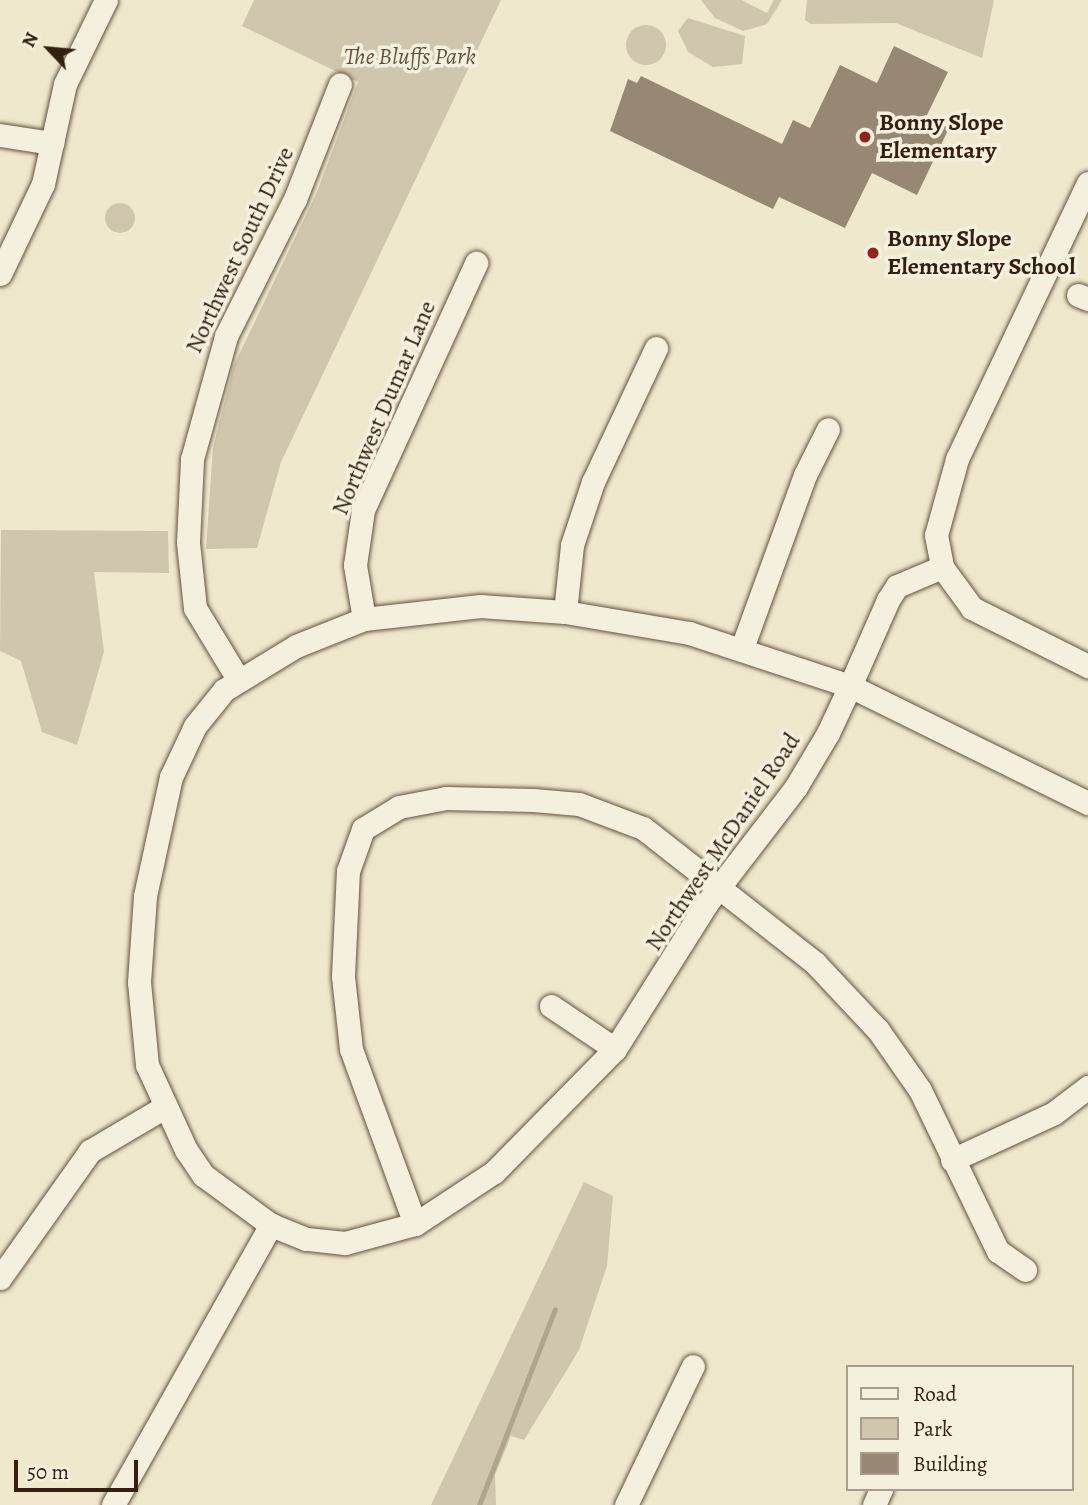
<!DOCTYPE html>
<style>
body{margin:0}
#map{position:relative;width:1088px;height:1505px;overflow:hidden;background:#efe8cd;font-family:Alegreya,serif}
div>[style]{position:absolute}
.green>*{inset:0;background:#cfc6ad}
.round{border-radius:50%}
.stream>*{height:5px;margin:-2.5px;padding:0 2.5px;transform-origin:2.5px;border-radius:2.5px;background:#b0a48c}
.building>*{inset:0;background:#968872}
.roads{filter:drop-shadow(0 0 2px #64523e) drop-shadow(0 0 2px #64523e)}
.minor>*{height:23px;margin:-11.5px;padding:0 11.5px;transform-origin:11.5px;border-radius:11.5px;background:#f5f0de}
.dots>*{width:19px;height:19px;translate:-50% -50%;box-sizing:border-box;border:4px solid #f5f0de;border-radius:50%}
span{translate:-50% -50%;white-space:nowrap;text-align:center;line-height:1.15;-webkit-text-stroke:7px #f5f0de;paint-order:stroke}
.park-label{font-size:24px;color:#63523e;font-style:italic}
.poi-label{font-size:24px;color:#35200f;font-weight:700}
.left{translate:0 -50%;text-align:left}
.street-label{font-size:24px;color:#35200f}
.legend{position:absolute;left:846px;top:1365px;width:228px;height:126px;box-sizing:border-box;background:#f5f0de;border:2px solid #a89d8b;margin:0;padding:9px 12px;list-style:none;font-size:21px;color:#35200f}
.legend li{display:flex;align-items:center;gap:14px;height:35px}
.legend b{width:35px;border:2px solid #a89d8b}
.north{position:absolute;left:14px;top:14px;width:70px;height:70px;-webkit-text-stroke:5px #f5f0de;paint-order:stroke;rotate:296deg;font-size:19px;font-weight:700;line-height:28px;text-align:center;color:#35200f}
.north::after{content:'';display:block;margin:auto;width:24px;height:32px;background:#35200f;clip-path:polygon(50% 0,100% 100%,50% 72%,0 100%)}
.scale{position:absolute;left:14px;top:1460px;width:124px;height:32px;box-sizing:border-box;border:4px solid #35200f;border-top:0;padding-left:9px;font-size:21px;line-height:24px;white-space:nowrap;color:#35200f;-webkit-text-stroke:5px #f5f0de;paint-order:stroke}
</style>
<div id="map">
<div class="green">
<div style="clip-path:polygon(254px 0,501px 0,281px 462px,257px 548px,206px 549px,213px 447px,234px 365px,317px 192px,358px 82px,242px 26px)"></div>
<div style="clip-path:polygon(701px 0,741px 0,767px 13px,774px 0,782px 0,767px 24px,743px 31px,715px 18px)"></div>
<div style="clip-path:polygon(807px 0,994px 0,982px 58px,896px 23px,811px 24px,805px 20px)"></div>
<div style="clip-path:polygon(688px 18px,745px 36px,742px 64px,713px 67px,688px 52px,678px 31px)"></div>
<div class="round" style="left:626px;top:25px;width:40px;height:40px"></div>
<div class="round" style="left:105px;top:203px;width:30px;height:30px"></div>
<div style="clip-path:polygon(168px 531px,169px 573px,94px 572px,104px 652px,77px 745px,42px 732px,21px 661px,0 651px,1px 530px)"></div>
<div style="clip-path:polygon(584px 1182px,613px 1196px,607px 1266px,579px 1350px,524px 1440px,511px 1436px,495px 1475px,496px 1505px,431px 1505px)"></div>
</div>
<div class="stream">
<div style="left:479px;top:1505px;width:210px;rotate:-68.8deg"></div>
</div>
<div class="building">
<div style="clip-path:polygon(894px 46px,948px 72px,926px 117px,949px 128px,917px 195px,872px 173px,845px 228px,779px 197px,773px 209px,610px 131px,628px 79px,637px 83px,641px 76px,782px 144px,793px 120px,810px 128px,840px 65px,877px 83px)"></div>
</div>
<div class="roads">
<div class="minor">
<div style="left:0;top:135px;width:53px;rotate:8.7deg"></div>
<div style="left:1088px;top:183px;width:306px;rotate:115.4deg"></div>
<div style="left:957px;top:459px;width:79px;rotate:105.4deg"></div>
<div style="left:936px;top:535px;width:33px;rotate:79deg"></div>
<div style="left:942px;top:567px;width:51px;rotate:53.8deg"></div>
<div style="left:972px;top:608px;width:130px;rotate:26.6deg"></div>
<div style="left:0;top:274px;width:100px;rotate:-64.5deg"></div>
<div style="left:43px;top:184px;width:102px;rotate:-77.6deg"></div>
<div style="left:65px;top:84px;width:93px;rotate:-64deg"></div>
<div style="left:1078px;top:295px;width:11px;rotate:22deg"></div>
<div style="left:942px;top:567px;width:49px;rotate:157.1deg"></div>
<div style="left:897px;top:586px;width:17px;rotate:123deg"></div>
<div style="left:888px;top:600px;width:94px;rotate:113.8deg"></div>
<div style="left:850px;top:686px;width:52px;rotate:115.1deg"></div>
<div style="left:828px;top:733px;width:63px;rotate:120.7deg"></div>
<div style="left:796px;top:787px;width:146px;rotate:127.5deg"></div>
<div style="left:707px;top:903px;width:173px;rotate:122.2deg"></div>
<div style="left:615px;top:1049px;width:173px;rotate:134.5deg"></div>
<div style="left:494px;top:1172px;width:95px;rotate:146.6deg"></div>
<div style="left:415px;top:1224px;width:73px;rotate:164.8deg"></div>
<div style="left:345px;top:1243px;width:39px;rotate:-174deg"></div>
<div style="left:306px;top:1239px;width:38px;rotate:-158deg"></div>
<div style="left:271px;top:1225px;width:84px;rotate:-143.7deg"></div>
<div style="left:203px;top:1175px;width:30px;rotate:-124deg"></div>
<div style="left:186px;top:1150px;width:94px;rotate:-114.6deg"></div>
<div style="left:147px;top:1065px;width:83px;rotate:-95.5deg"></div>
<div style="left:139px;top:982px;width:86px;rotate:-86deg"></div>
<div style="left:145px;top:896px;width:122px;rotate:-77.7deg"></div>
<div style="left:171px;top:777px;width:56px;rotate:-64.8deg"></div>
<div style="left:195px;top:726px;width:46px;rotate:-51.1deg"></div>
<div style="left:224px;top:690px;width:84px;rotate:-31.4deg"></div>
<div style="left:296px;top:646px;width:73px;rotate:-21.7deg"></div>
<div style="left:364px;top:619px;width:117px;rotate:-6.4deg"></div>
<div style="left:480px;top:606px;width:85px;rotate:4deg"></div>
<div style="left:565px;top:612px;width:126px;rotate:9.6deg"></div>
<div style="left:689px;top:633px;width:169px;rotate:18.2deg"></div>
<div style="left:850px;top:686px;width:265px;rotate:26.2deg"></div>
<div style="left:565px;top:612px;width:67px;rotate:-84deg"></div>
<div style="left:572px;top:545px;width:66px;rotate:-71.6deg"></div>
<div style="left:593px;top:482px;width:148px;rotate:-64.8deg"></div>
<div style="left:364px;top:619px;width:55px;rotate:-99.5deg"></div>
<div style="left:355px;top:565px;width:56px;rotate:-81.7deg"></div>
<div style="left:363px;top:510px;width:272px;rotate:-65.4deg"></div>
<div style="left:742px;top:648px;width:184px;rotate:-70deg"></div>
<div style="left:805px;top:475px;width:51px;rotate:-63.4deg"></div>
<div style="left:238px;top:679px;width:83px;rotate:-121.2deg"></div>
<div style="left:195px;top:608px;width:66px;rotate:-96.1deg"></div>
<div style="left:188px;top:542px;width:83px;rotate:-87.2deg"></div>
<div style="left:192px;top:459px;width:128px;rotate:-74.5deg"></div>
<div style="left:226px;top:336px;width:153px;rotate:-63.3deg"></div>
<div style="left:295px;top:199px;width:123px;rotate:-68.6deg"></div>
<div style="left:551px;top:1006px;width:77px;rotate:33.9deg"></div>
<div style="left:952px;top:1160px;width:112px;rotate:-24.7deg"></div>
<div style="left:1054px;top:1113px;width:43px;rotate:-37.4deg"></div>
<div style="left:415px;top:1224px;width:186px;rotate:-110.1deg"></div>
<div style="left:351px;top:1049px;width:73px;rotate:-96.3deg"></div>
<div style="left:343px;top:976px;width:105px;rotate:-87.3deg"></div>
<div style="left:348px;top:871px;width:45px;rotate:-70.3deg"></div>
<div style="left:363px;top:829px;width:42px;rotate:-31.4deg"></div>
<div style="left:399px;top:807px;width:48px;rotate:-10.8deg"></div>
<div style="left:446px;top:798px;width:87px;rotate:1.3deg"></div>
<div style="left:533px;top:800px;width:46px;rotate:5deg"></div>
<div style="left:579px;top:804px;width:68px;rotate:20.6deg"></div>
<div style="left:643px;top:828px;width:219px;rotate:38.1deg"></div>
<div style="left:815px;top:963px;width:92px;rotate:46.8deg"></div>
<div style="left:878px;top:1030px;width:73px;rotate:55deg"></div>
<div style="left:920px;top:1090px;width:179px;rotate:64.2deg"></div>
<div style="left:998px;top:1251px;width:33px;rotate:35deg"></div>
<div style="left:0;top:1278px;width:156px;rotate:-54.7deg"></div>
<div style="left:90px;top:1151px;width:85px;rotate:-30.5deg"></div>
<div style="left:113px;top:1505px;width:322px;rotate:-60.6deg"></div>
<div style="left:626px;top:1505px;width:154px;rotate:-64.3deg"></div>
<div style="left:874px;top:1505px;width:17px;rotate:-66deg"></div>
</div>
</div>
<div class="dots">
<div style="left:865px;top:137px;background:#8f2418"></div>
<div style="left:873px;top:253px;background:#8f2418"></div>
</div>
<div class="park-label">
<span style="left:410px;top:57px">The Bluffs Park</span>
</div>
<div class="poi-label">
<span class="left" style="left:879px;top:137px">Bonny Slope<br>Elementary</span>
<span class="left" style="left:887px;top:253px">Bonny Slope<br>Elementary School</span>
</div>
<div class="street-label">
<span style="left:240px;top:250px;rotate:-65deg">Northwest South Drive</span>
<span style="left:384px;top:408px;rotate:-67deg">Northwest Dumar Lane</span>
<span style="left:723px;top:842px;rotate:-56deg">Northwest McDaniel Road</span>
</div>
<ul class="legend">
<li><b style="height:9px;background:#f5f0de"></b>Road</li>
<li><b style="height:19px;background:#cfc6ad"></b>Park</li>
<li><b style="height:19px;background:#968872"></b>Building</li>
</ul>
<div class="north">N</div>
<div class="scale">50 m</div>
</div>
